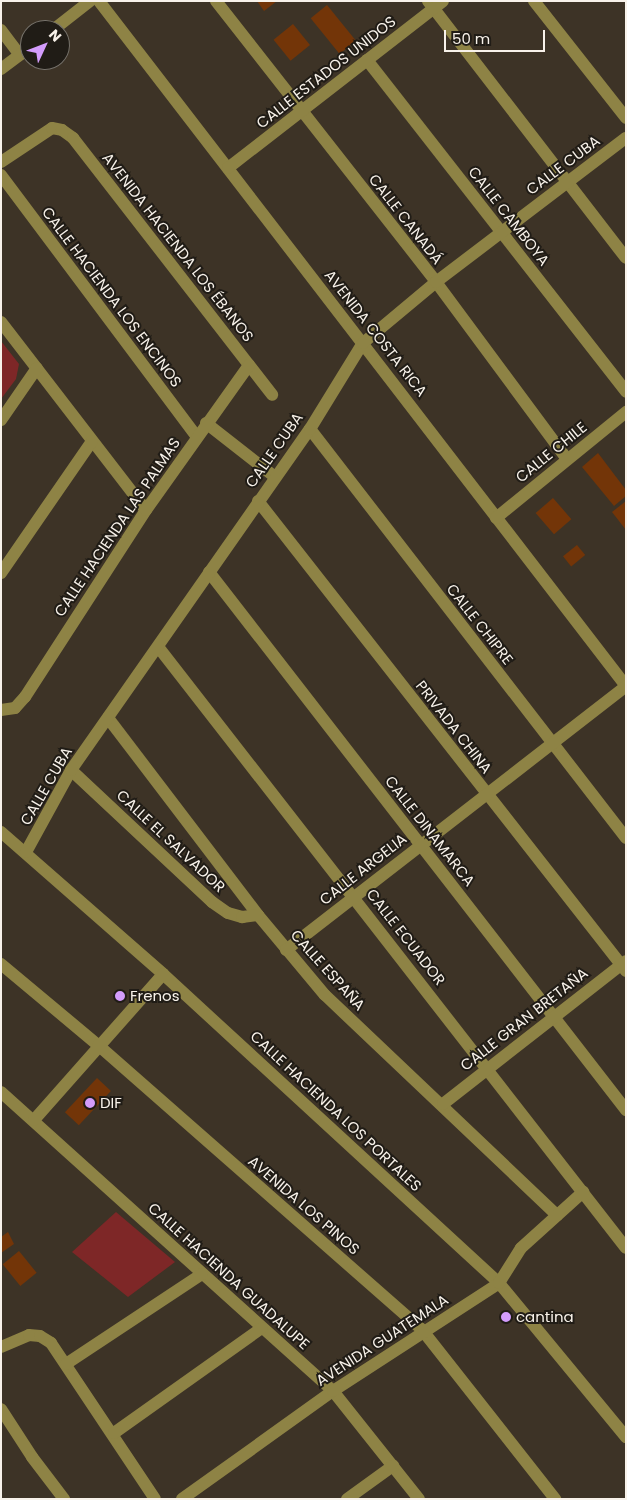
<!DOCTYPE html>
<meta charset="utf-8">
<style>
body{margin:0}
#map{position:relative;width:627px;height:1500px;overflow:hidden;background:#3d3326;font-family:Poppins,sans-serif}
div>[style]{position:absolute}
.green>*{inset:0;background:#7e2727}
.building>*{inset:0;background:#733508;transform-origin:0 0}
.minor>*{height:12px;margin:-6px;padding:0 6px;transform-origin:6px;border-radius:6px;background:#8e8345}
.dots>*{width:14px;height:14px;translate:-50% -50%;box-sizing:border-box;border:2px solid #201c16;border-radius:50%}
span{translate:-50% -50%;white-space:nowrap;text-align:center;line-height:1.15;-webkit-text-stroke:4px #201c16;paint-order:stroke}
.street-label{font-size:15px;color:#f8f2ea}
.poi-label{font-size:15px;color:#f8f2ea}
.left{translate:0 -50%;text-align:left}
.frame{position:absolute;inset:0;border:2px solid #f8f2ea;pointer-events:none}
.north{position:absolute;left:20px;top:20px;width:50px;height:50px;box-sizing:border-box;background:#201c16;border:1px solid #76726b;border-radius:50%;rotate:47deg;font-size:14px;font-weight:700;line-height:20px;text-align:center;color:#f8f2ea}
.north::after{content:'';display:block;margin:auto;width:18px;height:22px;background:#d39cfc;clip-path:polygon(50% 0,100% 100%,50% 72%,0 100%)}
.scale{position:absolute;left:444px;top:30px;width:101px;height:22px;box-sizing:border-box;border:2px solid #f8f2ea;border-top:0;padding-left:6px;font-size:15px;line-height:18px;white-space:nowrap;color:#f8f2ea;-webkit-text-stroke:4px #201c16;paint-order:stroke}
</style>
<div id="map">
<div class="green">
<div style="clip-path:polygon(1px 341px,19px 364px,16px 379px,1px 399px)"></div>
<div style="clip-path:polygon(116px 1212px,175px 1262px,128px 1297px,72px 1252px)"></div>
</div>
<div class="building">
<div style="clip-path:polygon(257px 1px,277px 1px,264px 11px)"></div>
<div style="left:327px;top:5px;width:46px;height:21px;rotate:51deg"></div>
<div style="left:293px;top:24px;width:27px;height:25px;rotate:51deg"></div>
<div style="clip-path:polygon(598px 453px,626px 490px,626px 496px,614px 506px,582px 467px)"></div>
<div style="left:553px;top:498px;width:28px;height:23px;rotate:49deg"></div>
<div style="clip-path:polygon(626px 501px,626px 530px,612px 512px)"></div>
<div style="left:577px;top:545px;width:13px;height:18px;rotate:51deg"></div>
<div style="left:97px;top:1078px;width:19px;height:47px;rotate:43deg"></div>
<div style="clip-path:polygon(8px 1232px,14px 1244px,1px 1253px,1px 1237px)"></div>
<div style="left:19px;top:1251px;width:28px;height:21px;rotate:51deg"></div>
</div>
<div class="minor">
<div style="left:99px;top:1px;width:864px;rotate:52.43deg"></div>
<div style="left:216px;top:1px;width:357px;rotate:51.9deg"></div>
<div style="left:436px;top:282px;width:220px;rotate:53.5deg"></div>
<div style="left:428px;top:1px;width:324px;rotate:52.4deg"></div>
<div style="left:534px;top:1px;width:149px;rotate:51.8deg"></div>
<div style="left:1px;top:30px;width:31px;rotate:53deg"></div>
<div style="left:53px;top:30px;width:47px;rotate:-38.1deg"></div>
<div style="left:367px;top:60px;width:421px;rotate:52deg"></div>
<div style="left:1px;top:69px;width:36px;rotate:-37deg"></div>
<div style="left:1px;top:162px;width:61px;rotate:-33.7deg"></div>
<div style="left:52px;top:128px;width:10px;rotate:11deg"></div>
<div style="left:62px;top:130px;width:14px;rotate:36deg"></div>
<div style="left:73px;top:138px;width:325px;rotate:52.2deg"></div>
<div style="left:228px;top:168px;width:272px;rotate:-37.8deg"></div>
<div style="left:1px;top:175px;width:327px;rotate:53.2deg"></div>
<div style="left:1px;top:322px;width:237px;rotate:52.4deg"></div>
<div style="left:1px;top:420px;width:63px;rotate:-55.3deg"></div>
<div style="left:206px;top:423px;width:88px;rotate:38deg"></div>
<div style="left:310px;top:429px;width:517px;rotate:52.31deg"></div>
<div style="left:258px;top:501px;width:597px;rotate:51.94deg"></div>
<div style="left:496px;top:518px;width:168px;rotate:-39.2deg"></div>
<div style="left:209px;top:572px;width:681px;rotate:52.22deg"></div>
<div style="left:1px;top:573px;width:160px;rotate:-55.4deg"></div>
<div style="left:159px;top:648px;width:760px;rotate:52.11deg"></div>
<div style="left:1px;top:710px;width:14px;rotate:-8deg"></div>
<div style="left:15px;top:708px;width:15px;rotate:-48deg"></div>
<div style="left:25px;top:697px;width:223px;rotate:-57.1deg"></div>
<div style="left:146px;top:510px;width:178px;rotate:-54.6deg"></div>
<div style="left:108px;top:718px;width:248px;rotate:52.7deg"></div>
<div style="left:258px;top:915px;width:104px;rotate:50.1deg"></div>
<div style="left:325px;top:995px;width:320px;rotate:43.5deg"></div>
<div style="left:71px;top:770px;width:193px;rotate:43.1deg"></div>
<div style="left:212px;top:902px;width:19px;rotate:35deg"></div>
<div style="left:228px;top:913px;width:15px;rotate:16deg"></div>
<div style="left:242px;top:917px;width:16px;rotate:-7deg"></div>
<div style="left:1px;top:832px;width:215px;rotate:41.2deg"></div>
<div style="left:163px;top:974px;width:456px;rotate:42.6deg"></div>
<div style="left:499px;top:1283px;width:200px;rotate:50.5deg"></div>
<div style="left:26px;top:852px;width:94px;rotate:-61.2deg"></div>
<div style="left:71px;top:770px;width:416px;rotate:-55deg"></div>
<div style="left:310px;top:429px;width:101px;rotate:-58.4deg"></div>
<div style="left:363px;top:343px;width:95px;rotate:-39.9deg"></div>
<div style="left:436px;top:282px;width:238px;rotate:-37.2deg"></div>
<div style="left:286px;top:950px;width:430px;rotate:-37.8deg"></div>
<div style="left:1px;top:964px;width:126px;rotate:39.9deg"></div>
<div style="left:98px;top:1045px;width:433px;rotate:41.3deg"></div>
<div style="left:423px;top:1331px;width:214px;rotate:51.8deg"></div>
<div style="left:1px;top:1092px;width:447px;rotate:42deg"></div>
<div style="left:333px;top:1391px;width:138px;rotate:51.5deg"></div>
<div style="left:443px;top:1104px;width:232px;rotate:-38deg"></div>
<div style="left:34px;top:1120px;width:195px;rotate:-48.5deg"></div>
<div style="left:1px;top:1347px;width:30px;rotate:-23deg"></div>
<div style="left:29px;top:1335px;width:11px;rotate:5deg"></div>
<div style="left:40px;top:1336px;width:13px;rotate:32deg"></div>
<div style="left:51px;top:1343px;width:187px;rotate:56.3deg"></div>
<div style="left:66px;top:1364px;width:163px;rotate:-33.5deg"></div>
<div style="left:1px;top:1409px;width:57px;rotate:57.1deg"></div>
<div style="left:32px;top:1457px;width:53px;rotate:52.7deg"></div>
<div style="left:114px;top:1433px;width:181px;rotate:-35.4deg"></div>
<div style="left:182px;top:1499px;width:186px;rotate:-35.6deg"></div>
<div style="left:333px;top:1391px;width:198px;rotate:-33deg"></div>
<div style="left:499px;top:1283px;width:41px;rotate:-57.8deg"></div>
<div style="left:521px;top:1248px;width:84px;rotate:-42.1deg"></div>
<div style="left:347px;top:1499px;width:57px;rotate:-35.7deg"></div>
</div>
<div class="dots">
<div style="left:120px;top:996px;background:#d39cfc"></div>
<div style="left:90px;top:1103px;background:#d39cfc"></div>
<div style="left:506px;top:1317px;background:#d39cfc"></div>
</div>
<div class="street-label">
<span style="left:326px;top:72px;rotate:-38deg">CALLE ESTADOS UNIDOS</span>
<span style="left:563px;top:165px;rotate:-37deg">CALLE CUBA</span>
<span style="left:509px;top:216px;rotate:52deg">CALLE CAMBOYA</span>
<span style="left:406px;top:219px;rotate:52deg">CALLE CANADÁ</span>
<span style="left:178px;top:247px;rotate:52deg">AVENIDA HACIENDA LOS ÉBANOS</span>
<span style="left:112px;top:297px;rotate:53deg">CALLE HACIENDA LOS ENCINOS</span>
<span style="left:376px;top:333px;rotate:52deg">AVENIDA COSTA RICA</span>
<span style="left:274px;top:450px;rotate:-55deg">CALLE CUBA</span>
<span style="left:551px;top:452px;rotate:-39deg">CALLE CHILE</span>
<span style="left:117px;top:527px;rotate:-56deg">CALLE HACIENDA LAS PALMAS</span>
<span style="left:480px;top:624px;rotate:52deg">CALLE CHIPRE</span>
<span style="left:454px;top:727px;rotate:52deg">PRIVADA CHINA</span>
<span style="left:46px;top:786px;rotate:-60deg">CALLE CUBA</span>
<span style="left:430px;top:831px;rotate:52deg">CALLE DINAMARCA</span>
<span style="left:171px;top:841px;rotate:43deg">CALLE EL SALVADOR</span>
<span style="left:363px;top:869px;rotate:-38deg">CALLE ARGELIA</span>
<span style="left:406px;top:937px;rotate:52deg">CALLE ECUADOR</span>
<span style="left:328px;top:970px;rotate:48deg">CALLE ESPAÑA</span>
<span style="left:524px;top:1019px;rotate:-38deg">CALLE GRAN BRETAÑA</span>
<span style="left:336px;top:1111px;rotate:43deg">CALLE HACIENDA LOS PORTALES</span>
<span style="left:304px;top:1205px;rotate:41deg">AVENIDA LOS PINOS</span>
<span style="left:229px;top:1276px;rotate:42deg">CALLE HACIENDA GUADALUPE</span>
<span style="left:382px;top:1340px;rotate:-33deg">AVENIDA GUATEMALA</span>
</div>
<div class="poi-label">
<span class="left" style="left:130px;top:996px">Frenos</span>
<span class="left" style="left:100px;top:1103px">DIF</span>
<span class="left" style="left:516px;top:1317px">cantina</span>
</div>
<div class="frame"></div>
<div class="north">N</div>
<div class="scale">50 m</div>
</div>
